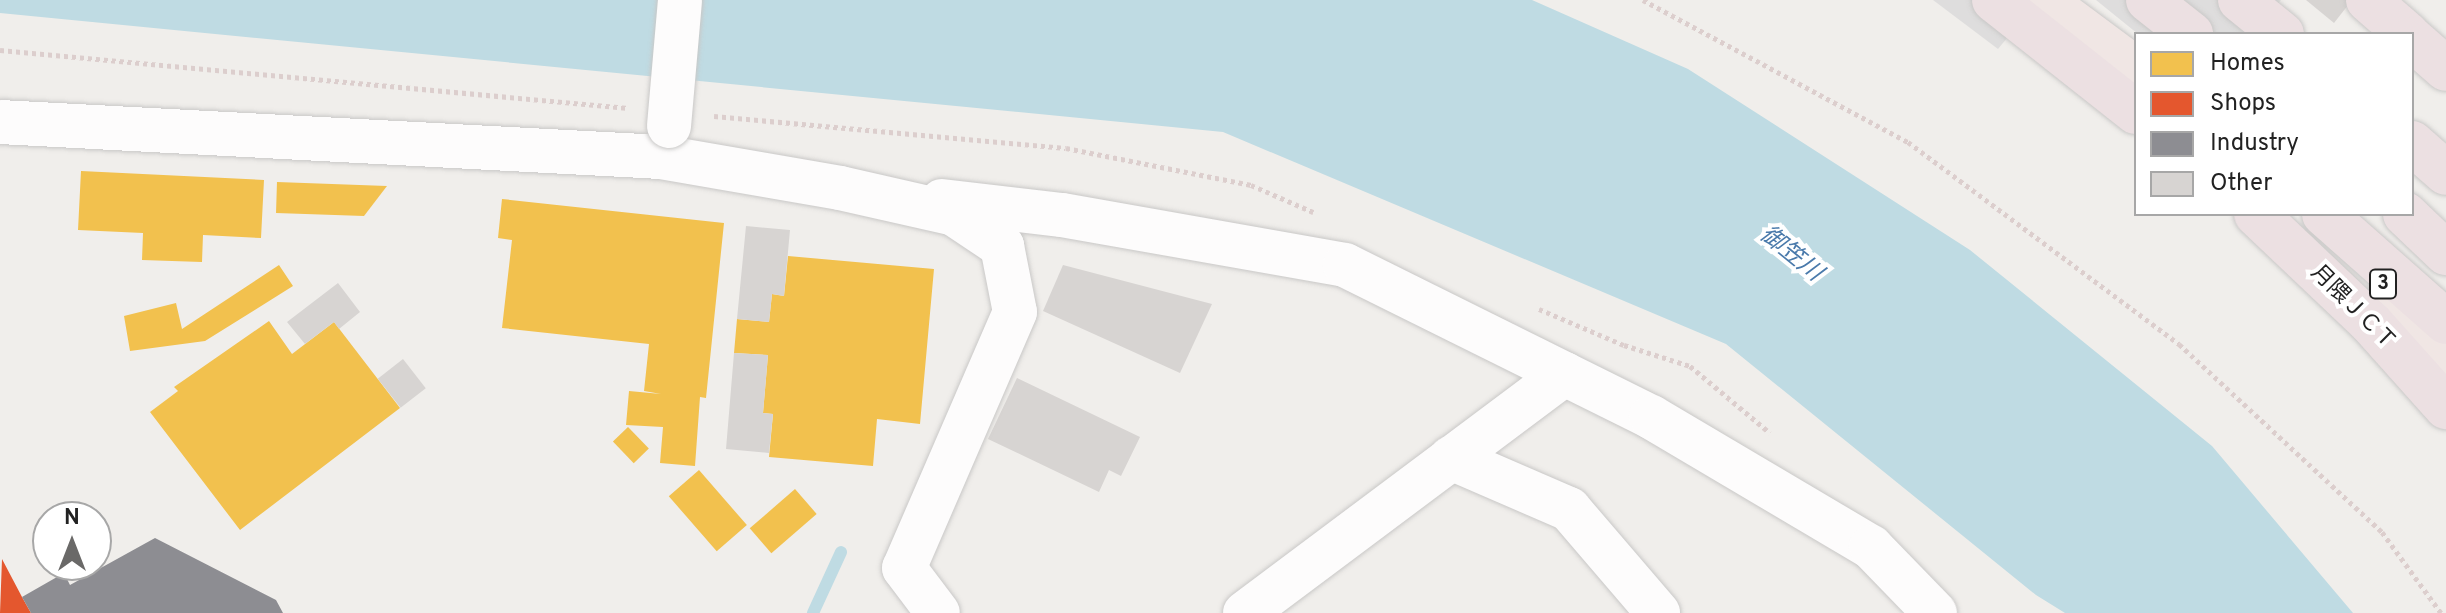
<!DOCTYPE html>
<meta charset="utf-8">
<style>
body{margin:0}
#map{position:relative;width:2446px;height:613px;overflow:hidden;background:#f0eeeb;font-family:Overpass,"Noto Sans JP",sans-serif}
div>[style]{position:absolute}
.water>*{inset:0;background:#bfdbe3}
.pier>*{inset:0;background:#dedddd}
.homes>*{inset:0;background:#f2c14e;transform-origin:0 0}
.shops>*{inset:0;background:#e4572e}
.industry>*{inset:0;background:#8d8d92}
.stream>*{height:12px;margin:-6px;padding:0 6px;transform-origin:6px;border-radius:6px;background:#bfdbe3}
.building>*{inset:0;background:#d7d4d2;transform-origin:0 0}
.path>*{height:5px;margin-top:-2.5px;transform-origin:0;background:repeating-linear-gradient(90deg,#dccecd 0 4px,transparent 0 8px)}
.roads{filter:drop-shadow(0 0 2px #c9c8c7) drop-shadow(0 0 2px #c9c8c7)}
.minor>*{height:44px;margin:-22px;padding:0 22px;transform-origin:22px;border-radius:22px;background:#fdfcfc}
.trunk>*{height:44px;margin:-22px;padding:0 22px;transform-origin:22px;border-radius:22px;background:#f0e6e4}
.motorway>*{height:44px;margin:-22px;padding:0 22px;transform-origin:22px;border-radius:22px;background:#ece0e2}
.bridges{filter:drop-shadow(0 0 2px #c9c8c7) drop-shadow(0 0 2px #c9c8c7)}
.minor-bridge>*{height:44px;margin:-22px;padding:0 22px;transform-origin:22px;border-radius:22px;background:#fdfcfc}
span{translate:-50% -50%;white-space:nowrap;text-align:center;line-height:1.15;-webkit-text-stroke:8px #fff;paint-order:stroke}
.shield-label span{padding:2px 6px;background:#fff;border:2px solid;border-radius:6px;-webkit-text-stroke-width:0}
.shield-label{font-size:20px;color:#222;font-weight:700}
.street-label{font-size:22px;color:#222}
.water-label{font-size:24px;color:#4a7aab;font-style:italic}
.legend{position:absolute;left:2134px;top:32px;width:280px;height:184px;box-sizing:border-box;background:#fff;border:2px solid #a7a7a7;margin:0;padding:10px 14px;list-style:none;font-size:24px;color:#222}
.legend li{display:flex;align-items:center;gap:16px;height:40px}
.legend b{width:40px;border:2px solid #a7a7a7}
.north{position:absolute;left:32px;top:501px;width:80px;height:80px;box-sizing:border-box;background:#fff;border:2px solid #a7a7a7;border-radius:50%;rotate:0deg;font-size:22px;font-weight:700;line-height:32px;text-align:center;color:#222}
.north::after{content:'';display:block;margin:auto;width:28px;height:36px;background:#6a6968;clip-path:polygon(50% 0,100% 100%,50% 72%,0 100%)}
</style>
<div id="map">
<div class="water">
<div style="clip-path:polygon(0 0,1532px 0,1688px 69px,1970px 250px,2212px 446px,2353px 613px,2065px 613px,2036px 595px,1726px 344px,1223px 132px,0 13px)"></div>
</div>
<div class="pier">
<div style="clip-path:polygon(1933px 0,2038px 0,1998px 49px)"></div>
<div style="clip-path:polygon(2096px 0,2281px 0,2251px 34px,2138px 34px)"></div>
</div>
<div class="homes">
<div style="clip-path:polygon(81px 171px,264px 180px,261px 238px,203px 235px,202px 262px,142px 260px,143px 233px,78px 230px)"></div>
<div style="clip-path:polygon(277px 182px,387px 186px,364px 216px,276px 213px)"></div>
<div style="clip-path:polygon(502px 199px,724px 223px,706px 398px,700px 397px,695px 466px,660px 463px,663px 427px,626px 425px,629px 391px,661px 394px,644px 391px,649px 344px,502px 328px,512px 240px,498px 238px)"></div>
<div style="clip-path:polygon(788px 256px,934px 269px,920px 424px,877px 419px,873px 466px,769px 457px,773px 414px,763px 413px,768px 355px,734px 353px,737px 319px,769px 322px,772px 294px,784px 296px)"></div>
<div style="clip-path:polygon(279px 265px,293px 286px,205px 341px,130px 351px,124px 316px,176px 303px,182px 329px)"></div>
<div style="clip-path:polygon(269px 321px,292px 354px,334px 322px,400px 408px,240px 530px,150px 412px,178px 391px,174px 387px)"></div>
<div style="left:628px;top:427px;width:30px;height:21px;rotate:46deg"></div>
<div style="left:699px;top:470px;width:73px;height:40px;rotate:49deg"></div>
<div style="left:795px;top:489px;width:33px;height:60px;rotate:49deg"></div>
</div>
<div class="shops">
<div style="clip-path:polygon(2px 559px,22px 597px,31px 613px,0 613px)"></div>
</div>
<div class="industry">
<div style="clip-path:polygon(155px 538px,276px 600px,283px 613px,31px 613px,22px 597px,64px 573px,70px 585px)"></div>
</div>
<div class="stream">
<div style="left:813px;top:613px;width:67px;rotate:-65.3deg"></div>
</div>
<div class="building">
<div style="clip-path:polygon(2306px 0,2352px 0,2334px 23px)"></div>
<div style="clip-path:polygon(746px 226px,790px 230px,784px 296px,772px 294px,769px 322px,737px 319px)"></div>
<div style="clip-path:polygon(1063px 265px,1212px 304px,1180px 373px,1043px 311px)"></div>
<div style="clip-path:polygon(338px 283px,360px 312px,339px 329px,334px 322px,305px 344px,287px 322px)"></div>
<div style="clip-path:polygon(734px 353px,768px 355px,763px 413px,773px 414px,769px 453px,726px 449px)"></div>
<div style="left:403px;top:359px;width:37px;height:32px;rotate:52deg"></div>
<div style="clip-path:polygon(1017px 378px,1140px 437px,1121px 476px,1109px 470px,1099px 492px,988px 439px)"></div>
</div>
<div class="path">
<div style="left:1643px;top:0;width:301px;rotate:28.2deg"></div>
<div style="left:1908px;top:142px;width:338px;rotate:36.7deg"></div>
<div style="left:2179px;top:344px;width:277px;rotate:42.8deg"></div>
<div style="left:2382px;top:532px;width:100px;rotate:53.9deg"></div>
<div style="left:0;top:50px;width:631px;rotate:5.28deg"></div>
<div style="left:714px;top:116px;width:353px;rotate:5.2deg"></div>
<div style="left:1066px;top:148px;width:189px;rotate:11.3deg"></div>
<div style="left:1251px;top:185px;width:68px;rotate:23.5deg"></div>
<div style="left:1539px;top:309px;width:92px;rotate:23deg"></div>
<div style="left:1624px;top:345px;width:69px;rotate:17.7deg"></div>
<div style="left:1690px;top:366px;width:104px;rotate:39.9deg"></div>
</div>
<div class="roads">
<div class="minor">
<div style="left:0;top:122px;width:662px;rotate:3.03deg"></div>
<div style="left:661px;top:157px;width:182px;rotate:9.8deg"></div>
<div style="left:840px;top:188px;width:117px;rotate:12.8deg"></div>
<div style="left:954px;top:214px;width:58px;rotate:33.7deg"></div>
<div style="left:1002px;top:246px;width:67px;rotate:78.9deg"></div>
<div style="left:1015px;top:312px;width:279px;rotate:113.4deg"></div>
<div style="left:904px;top:568px;width:56px;rotate:52.9deg"></div>
<div style="left:942px;top:201px;width:121px;rotate:6.7deg"></div>
<div style="left:1062px;top:215px;width:287px;rotate:10deg"></div>
<div style="left:1345px;top:265px;width:342px;rotate:26.4deg"></div>
<div style="left:1651px;top:417px;width:256px;rotate:30.6deg"></div>
<div style="left:1871px;top:547px;width:92px;rotate:45.9deg"></div>
<div style="left:1451px;top:458px;width:129px;rotate:23.4deg"></div>
<div style="left:1569px;top:509px;width:137px;rotate:49.4deg"></div>
<div style="left:1245px;top:613px;width:399px;rotate:-36.8deg"></div>
</div>
<div class="trunk">
<div style="left:2043px;top:0;width:116px;rotate:36.6deg"></div>
<div style="left:2391px;top:294px;width:81px;rotate:47.5deg"></div>
</div>
<div class="motorway">
<div style="left:1994px;top:0;width:181px;rotate:38.3deg"></div>
<div style="left:2148px;top:0;width:55px;rotate:38.3deg"></div>
<div style="left:2240px;top:0;width:54px;rotate:39deg"></div>
<div style="left:2368px;top:0;width:52px;rotate:41.1deg"></div>
<div style="left:2412px;top:39px;width:45px;rotate:41.4deg"></div>
<div style="left:2412px;top:143px;width:45px;rotate:41.4deg"></div>
<div style="left:2256px;top:214px;width:158px;rotate:43.5deg"></div>
<div style="left:2371px;top:323px;width:113px;rotate:48.2deg"></div>
<div style="left:2324px;top:214px;width:163px;rotate:41.5deg"></div>
<div style="left:2405px;top:214px;width:57px;rotate:43.6deg"></div>
</div>
</div>
<div class="bridges">
<div class="minor-bridge">
<div style="left:669px;top:126px;width:126px;rotate:-85deg"></div>
</div>
</div>
<div class="shield-label">
<span style="left:2383px;top:284px">3</span>
</div>
<div class="street-label">
<span style="left:2353px;top:308px;rotate:45deg">月隈ＪＣＴ</span>
</div>
<div class="water-label">
<span style="left:1790px;top:255px;rotate:39deg">御笠川</span>
</div>
<ul class="legend">
<li><b style="height:22px;background:#f2c14e"></b>Homes</li>
<li><b style="height:22px;background:#e4572e"></b>Shops</li>
<li><b style="height:22px;background:#8d8d92"></b>Industry</li>
<li><b style="height:22px;background:#d7d4d2"></b>Other</li>
</ul>
<div class="north">N</div>
</div>
